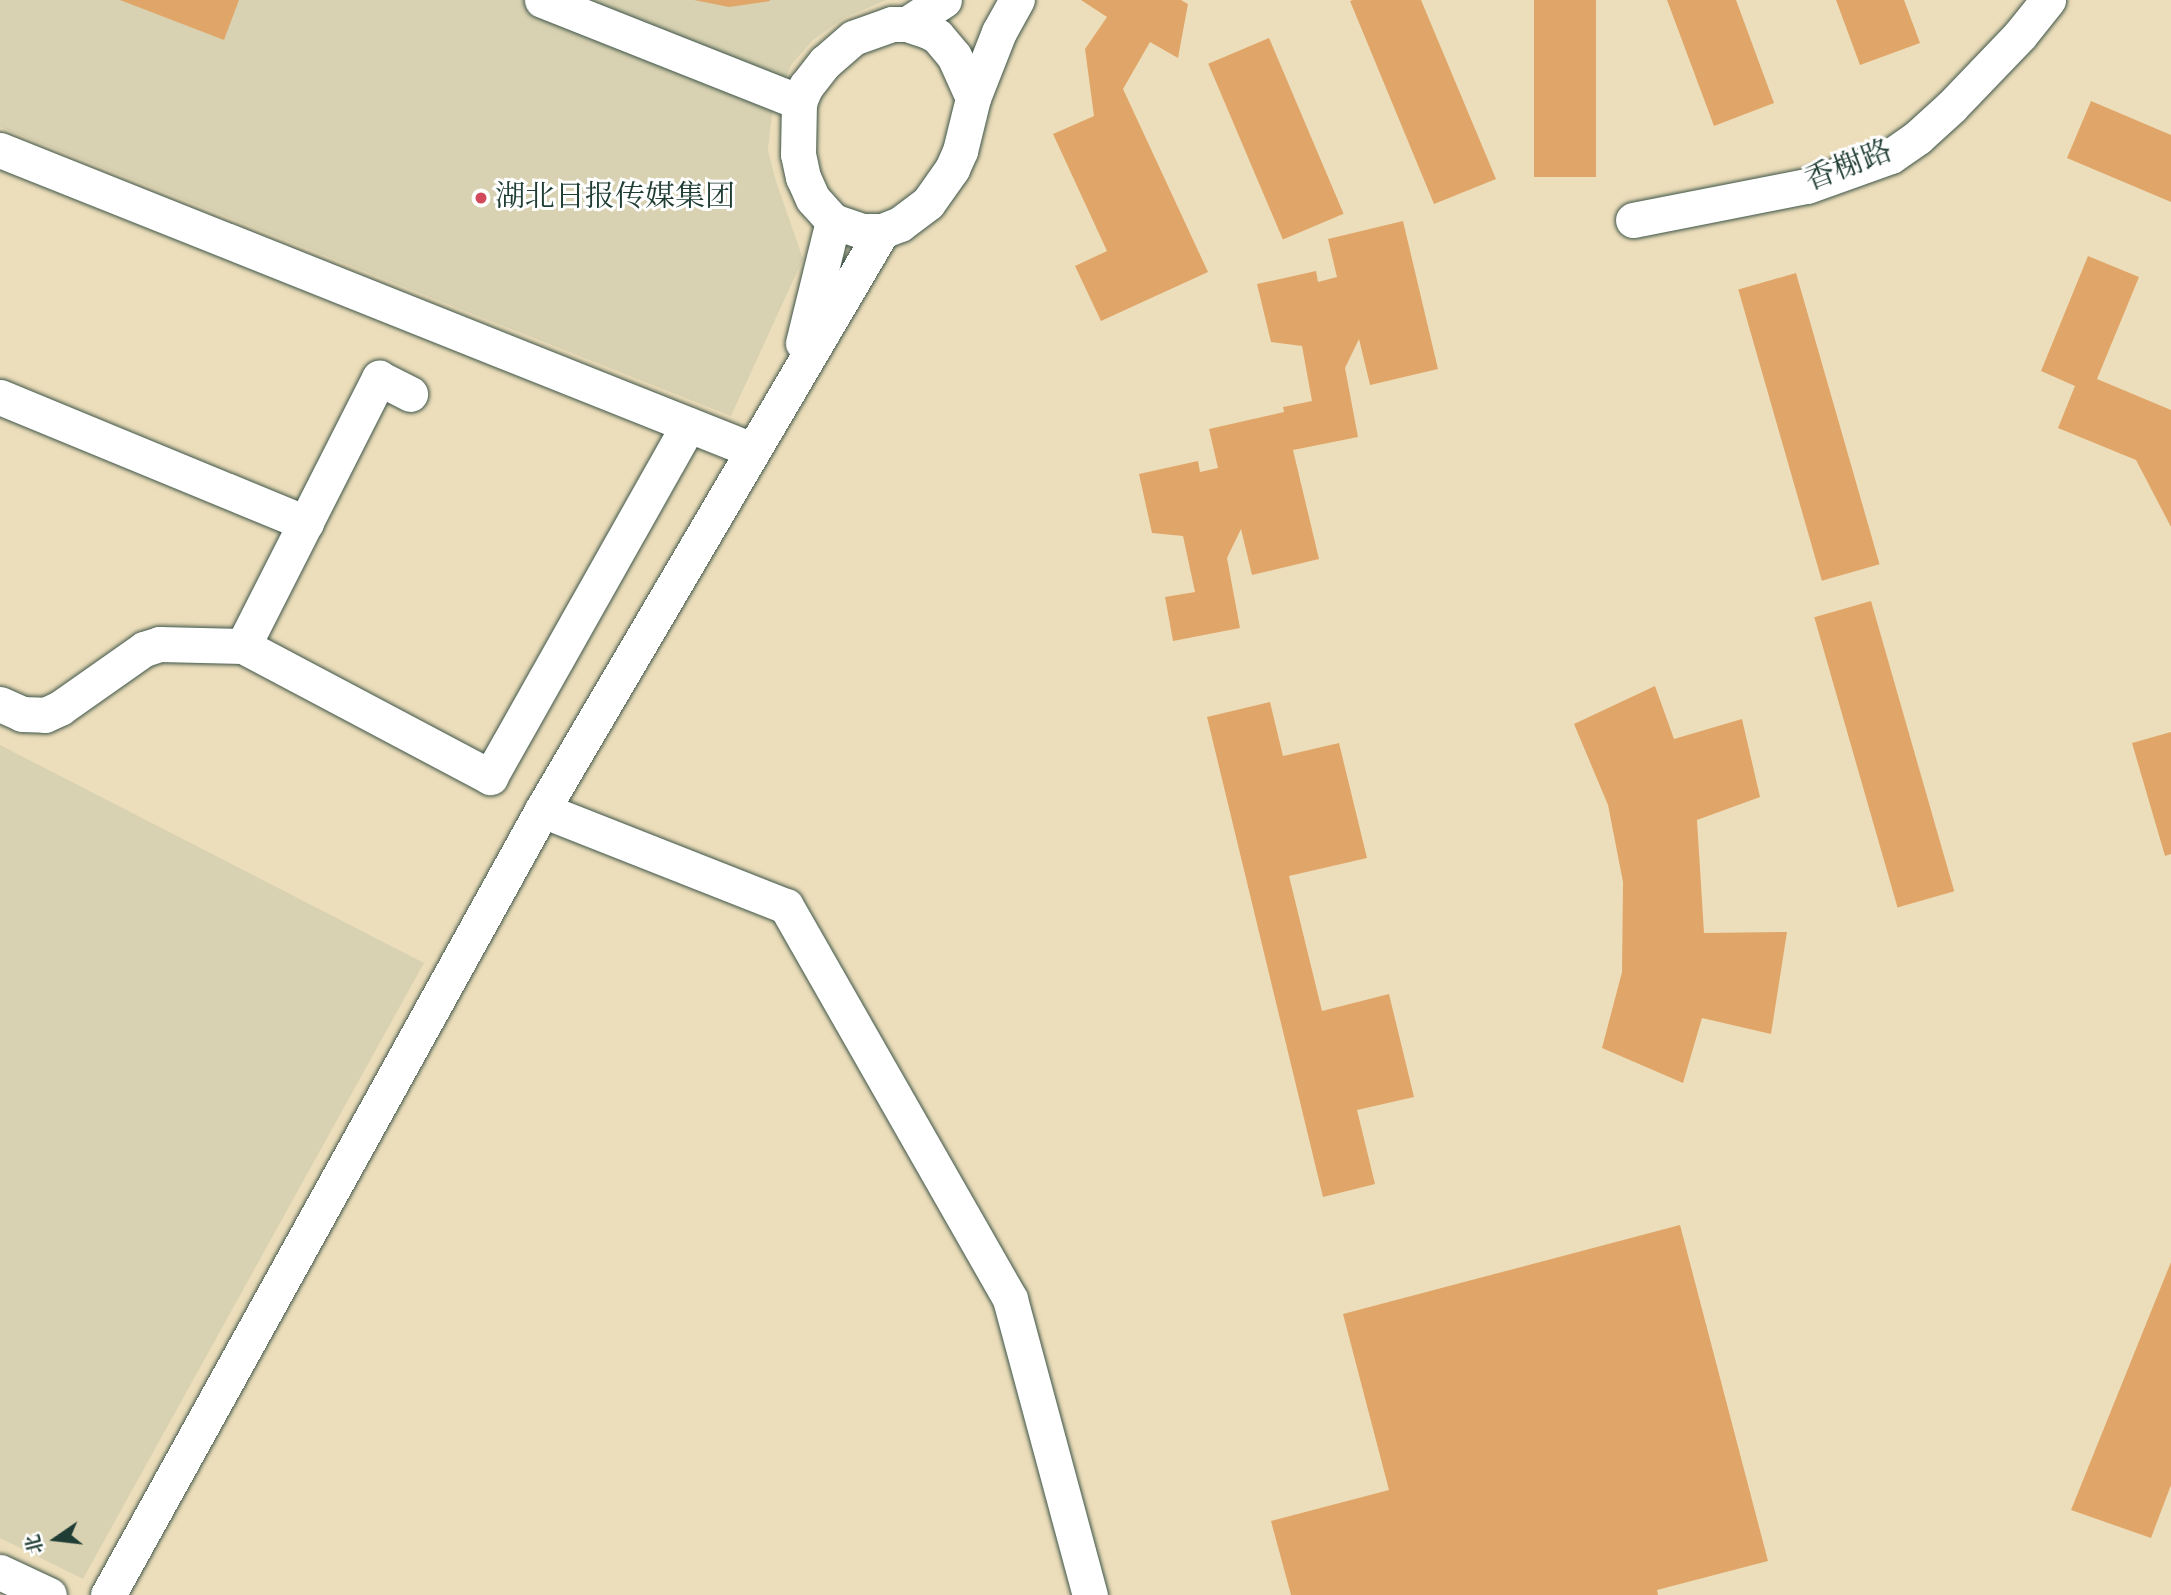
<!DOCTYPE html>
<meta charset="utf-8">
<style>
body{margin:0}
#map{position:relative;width:2171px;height:1595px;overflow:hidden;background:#eddebb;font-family:"IM FELL DW Pica","Noto Serif SC",serif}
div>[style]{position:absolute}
.built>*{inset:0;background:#d9d2b2}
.building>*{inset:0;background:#e0a669;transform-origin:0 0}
.roads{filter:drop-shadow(0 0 2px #3e5548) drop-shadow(0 0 2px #3e5548)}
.minor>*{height:35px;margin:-17.5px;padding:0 17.5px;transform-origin:17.5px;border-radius:17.5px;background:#fff}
.dots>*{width:19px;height:19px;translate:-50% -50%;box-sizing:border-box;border:4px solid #fff;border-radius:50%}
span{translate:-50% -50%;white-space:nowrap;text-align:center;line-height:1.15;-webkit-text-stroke:6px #fff;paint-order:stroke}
.street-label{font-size:30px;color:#1f3d34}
.poi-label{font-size:30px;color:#1f3d34}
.left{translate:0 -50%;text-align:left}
.north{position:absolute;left:21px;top:1504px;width:70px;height:70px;-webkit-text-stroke:5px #fff;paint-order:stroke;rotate:256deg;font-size:19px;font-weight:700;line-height:28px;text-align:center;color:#1f3d34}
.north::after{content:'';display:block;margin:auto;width:24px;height:32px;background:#1f3d34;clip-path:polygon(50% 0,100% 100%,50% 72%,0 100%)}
</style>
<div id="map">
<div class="built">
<div style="clip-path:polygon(0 0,886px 0,844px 18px,813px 40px,791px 65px,772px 114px,768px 150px,775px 178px,803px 259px,731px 416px,0 127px)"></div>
<div style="clip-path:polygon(0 745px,424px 963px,83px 1579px,0 1538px)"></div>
</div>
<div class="building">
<div style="clip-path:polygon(120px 0,239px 0,224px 40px)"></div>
<div style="clip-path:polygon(694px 0,770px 0,770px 1px,729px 7px)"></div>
<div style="clip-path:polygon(1081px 0,1181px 0,1188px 4px,1178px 58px,1150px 42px,1123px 89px,1208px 272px,1101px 321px,1075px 266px,1107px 251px,1053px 134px,1094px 116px,1085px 49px,1107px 17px)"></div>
<div style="clip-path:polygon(1353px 0,1421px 0,1496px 179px,1434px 204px,1350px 1px)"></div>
<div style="left:1534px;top:0;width:62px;height:177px"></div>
<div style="clip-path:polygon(1667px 0,1736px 0,1774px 103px,1714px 126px)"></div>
<div style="clip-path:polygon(1836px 0,1904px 0,1920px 43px,1860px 65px)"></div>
<div style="left:1269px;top:38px;width:191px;height:66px;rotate:67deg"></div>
<div style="clip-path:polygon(2091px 101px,2171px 135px,2171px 202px,2067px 158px)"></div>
<div style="clip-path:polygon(1403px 221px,1438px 369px,1370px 385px,1359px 339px,1345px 368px,1358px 437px,1293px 450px,1319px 559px,1252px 575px,1241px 529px,1227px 558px,1240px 628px,1173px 641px,1165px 597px,1195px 592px,1183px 536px,1152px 533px,1139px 474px,1198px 461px,1200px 472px,1218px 468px,1209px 429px,1284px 412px,1283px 407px,1312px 401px,1302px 346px,1271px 342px,1257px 284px,1316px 271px,1318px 282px,1337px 277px,1328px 239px)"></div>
<div style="clip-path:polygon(2088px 256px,2139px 277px,2097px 379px,2171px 410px,2171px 527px,2136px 460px,2058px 428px,2075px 386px,2041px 371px)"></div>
<div style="left:1796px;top:273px;width:303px;height:60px;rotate:74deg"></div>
<div style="left:1871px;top:601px;width:302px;height:59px;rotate:74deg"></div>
<div style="clip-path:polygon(1655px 686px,1674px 739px,1742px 719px,1760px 797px,1697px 820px,1704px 933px,1787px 932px,1771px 1034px,1702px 1018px,1683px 1083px,1602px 1048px,1622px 972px,1623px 882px,1608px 805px,1574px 724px)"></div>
<div style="clip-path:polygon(1270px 702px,1283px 756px,1339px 743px,1367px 858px,1289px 876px,1322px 1011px,1389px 994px,1414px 1097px,1357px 1110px,1375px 1184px,1323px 1197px,1207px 717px)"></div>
<div style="clip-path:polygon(2171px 732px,2171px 854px,2165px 856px,2132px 743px)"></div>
<div style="clip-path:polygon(1680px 1225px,1768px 1561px,1657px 1590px,1658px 1595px,1291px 1595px,1271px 1521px,1389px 1490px,1343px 1314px)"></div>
<div style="clip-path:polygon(2171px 1262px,2171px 1485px,2151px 1538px,2071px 1510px)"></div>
</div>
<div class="roads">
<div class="minor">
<div style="left:542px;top:0;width:277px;rotate:21.6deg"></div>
<div style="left:907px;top:24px;width:44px;rotate:-33deg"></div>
<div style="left:973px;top:98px;width:46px;rotate:-114.3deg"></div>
<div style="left:954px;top:56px;width:26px;rotate:-130deg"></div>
<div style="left:937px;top:36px;width:10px;rotate:-151deg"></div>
<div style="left:928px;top:31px;width:22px;rotate:-162deg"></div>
<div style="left:907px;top:24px;width:15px;rotate:180deg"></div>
<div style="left:892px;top:24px;width:41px;rotate:160.3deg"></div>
<div style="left:853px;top:38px;width:37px;rotate:139deg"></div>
<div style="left:825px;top:62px;width:31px;rotate:128deg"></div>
<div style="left:806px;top:86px;width:17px;rotate:114deg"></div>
<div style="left:799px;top:102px;width:52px;rotate:91.1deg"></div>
<div style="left:798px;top:154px;width:24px;rotate:78deg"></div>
<div style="left:803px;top:177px;width:24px;rotate:66deg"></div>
<div style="left:813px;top:199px;width:30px;rotate:48deg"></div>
<div style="left:833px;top:221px;width:31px;rotate:19deg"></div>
<div style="left:862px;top:231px;width:20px"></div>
<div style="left:882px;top:231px;width:19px;rotate:-21deg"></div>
<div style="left:900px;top:224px;width:35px;rotate:-37deg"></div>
<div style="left:928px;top:203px;width:42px;rotate:-54.8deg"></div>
<div style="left:952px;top:169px;width:20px;rotate:-66deg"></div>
<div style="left:960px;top:151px;width:55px;rotate:-76.2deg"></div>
<div style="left:973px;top:98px;width:71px;rotate:-68.5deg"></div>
<div style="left:999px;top:32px;width:37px;rotate:-61deg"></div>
<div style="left:0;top:150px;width:810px;rotate:21.75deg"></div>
<div style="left:1633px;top:220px;width:177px;rotate:-11.1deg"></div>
<div style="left:1807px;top:186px;width:89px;rotate:-19.7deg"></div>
<div style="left:1891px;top:156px;width:33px;rotate:-35deg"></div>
<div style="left:1918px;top:137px;width:45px;rotate:-42.3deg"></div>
<div style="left:1951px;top:107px;width:100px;rotate:-46.2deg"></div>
<div style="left:2020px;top:35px;width:45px;rotate:-51.3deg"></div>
<div style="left:803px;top:343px;width:126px;rotate:-76.2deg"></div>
<div style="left:0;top:397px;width:331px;rotate:22.4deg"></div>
<div style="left:243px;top:646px;width:301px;rotate:-63.1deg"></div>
<div style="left:379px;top:378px;width:35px;rotate:27deg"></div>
<div style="left:0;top:704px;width:24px;rotate:24deg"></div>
<div style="left:22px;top:714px;width:23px;rotate:2deg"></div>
<div style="left:45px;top:715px;width:17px;rotate:-25deg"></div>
<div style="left:60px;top:708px;width:103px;rotate:-35.1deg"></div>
<div style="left:144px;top:649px;width:16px;rotate:-18deg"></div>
<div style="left:159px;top:644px;width:84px;rotate:1.4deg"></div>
<div style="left:243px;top:646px;width:280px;rotate:27.9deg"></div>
<div style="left:490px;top:777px;width:404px;rotate:-60.6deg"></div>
<div style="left:542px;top:810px;width:262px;rotate:21.5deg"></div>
<div style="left:786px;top:906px;width:452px;rotate:60.3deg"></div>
<div style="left:1010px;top:1299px;width:307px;rotate:74.9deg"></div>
<div style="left:0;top:1572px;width:54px;rotate:25.1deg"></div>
<div style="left:108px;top:1595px;width:897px;rotate:-61.06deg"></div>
<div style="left:542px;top:810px;width:671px;rotate:-59.58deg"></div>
</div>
</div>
<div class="dots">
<div style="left:481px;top:198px;background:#d1495b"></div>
</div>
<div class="street-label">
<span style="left:1849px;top:167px;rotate:-21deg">香榭路</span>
</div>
<div class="poi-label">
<span class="left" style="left:495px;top:198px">湖北日报传媒集团</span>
</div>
<div class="north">北</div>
</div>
